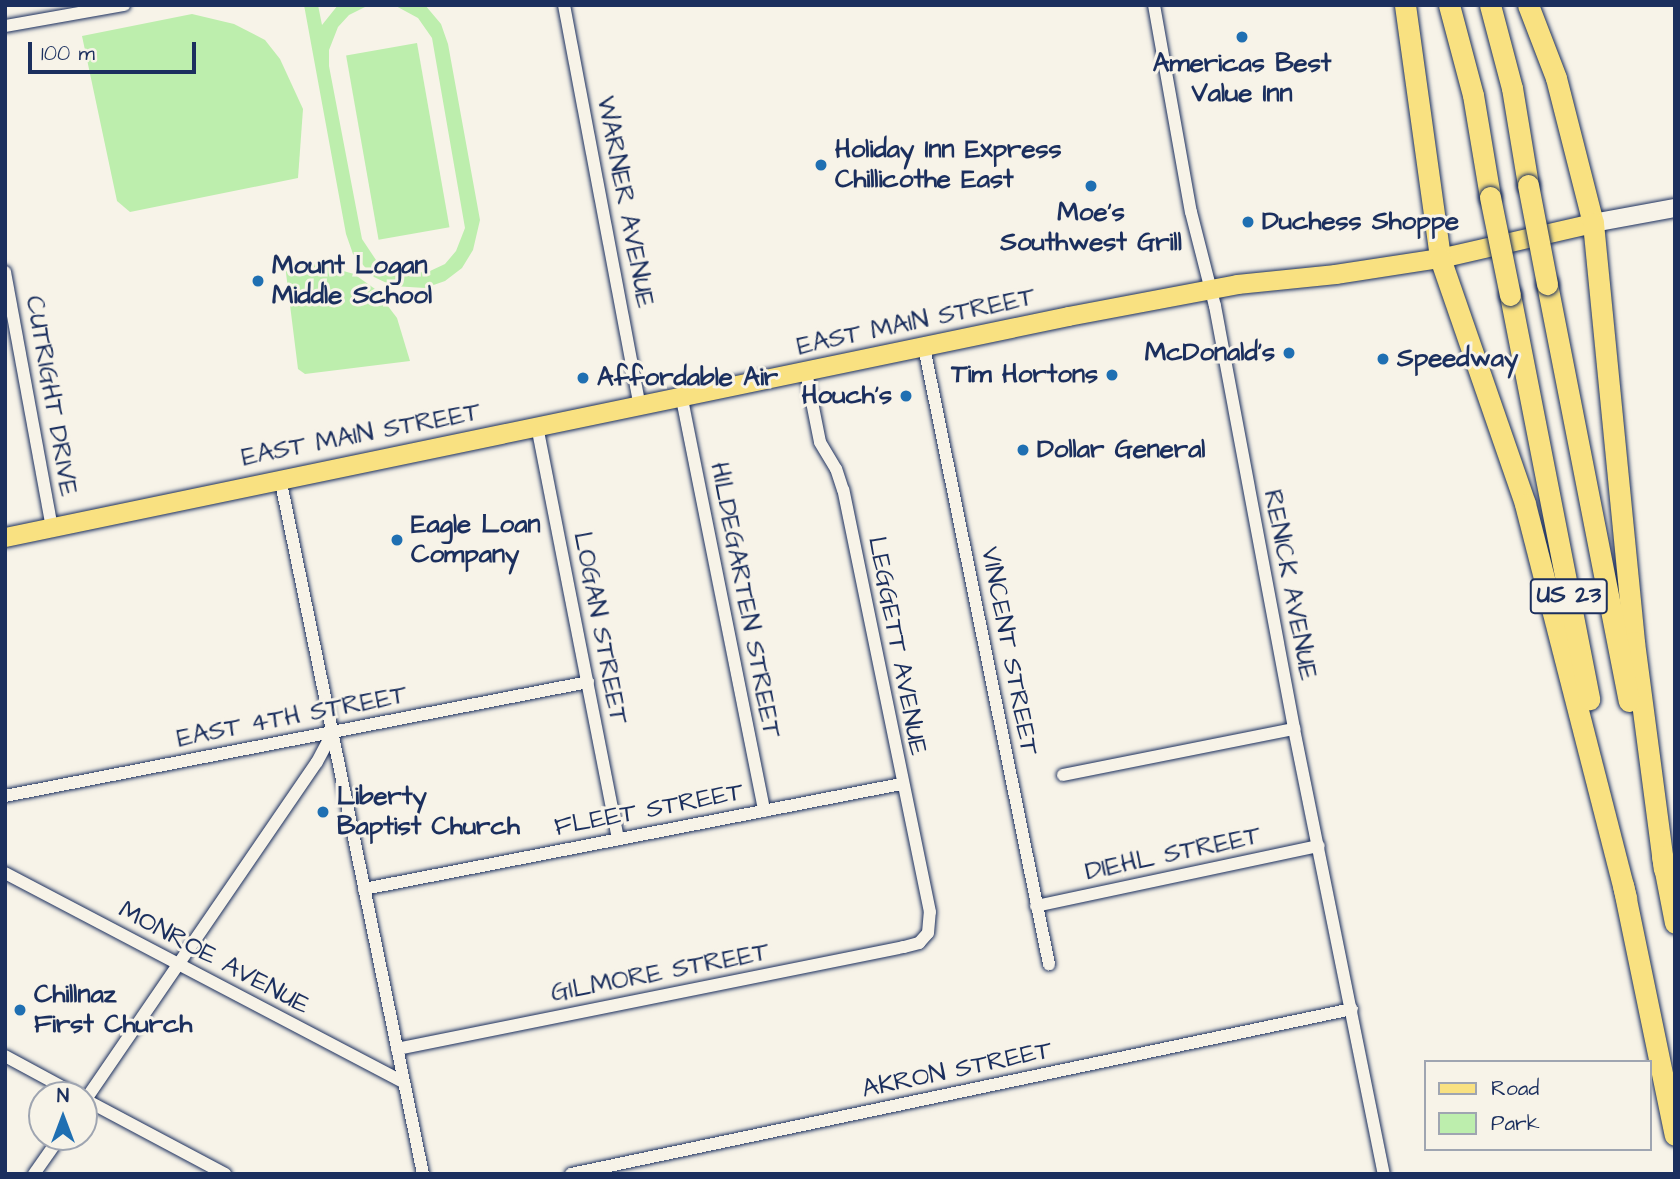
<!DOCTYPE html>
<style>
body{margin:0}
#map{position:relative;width:1680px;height:1179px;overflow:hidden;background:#f7f3e8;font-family:"Architects Daughter",sans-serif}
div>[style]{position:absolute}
.green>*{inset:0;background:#bdeead;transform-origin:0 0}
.roads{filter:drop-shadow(0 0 2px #1b2f5e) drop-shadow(0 0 2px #1b2f5e)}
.street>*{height:12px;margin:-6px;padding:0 6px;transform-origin:6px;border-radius:6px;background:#f7f3e8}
.secondary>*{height:18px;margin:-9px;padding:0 9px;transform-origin:9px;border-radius:9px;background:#f7f3e8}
.primary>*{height:19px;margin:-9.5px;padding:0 9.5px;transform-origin:9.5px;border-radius:9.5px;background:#f9e181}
.highway>*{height:21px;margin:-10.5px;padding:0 10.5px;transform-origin:10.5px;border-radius:10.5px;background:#f9e181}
.bridges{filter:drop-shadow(0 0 2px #1b2f5e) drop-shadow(0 0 2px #1b2f5e)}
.highway-bridge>*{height:21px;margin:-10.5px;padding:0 10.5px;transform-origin:10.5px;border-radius:10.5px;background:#f9e181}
.dots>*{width:19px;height:19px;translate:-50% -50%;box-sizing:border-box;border:4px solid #f7f3e8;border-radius:50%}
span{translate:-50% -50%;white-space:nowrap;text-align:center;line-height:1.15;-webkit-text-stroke:6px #f7f3e8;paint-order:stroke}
.shield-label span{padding:2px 5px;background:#f7f3e8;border:2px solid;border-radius:5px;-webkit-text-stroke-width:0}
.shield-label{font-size:24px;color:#1b2f5e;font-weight:700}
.poi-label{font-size:26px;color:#1b2f5e;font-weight:700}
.left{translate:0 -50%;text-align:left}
.right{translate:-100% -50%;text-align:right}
.street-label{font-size:26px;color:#1b2f5e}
.frame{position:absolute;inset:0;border:7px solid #1b2f5e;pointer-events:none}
.legend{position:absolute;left:1424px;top:1060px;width:228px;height:91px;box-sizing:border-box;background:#f7f3e8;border:2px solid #9fa5b1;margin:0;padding:9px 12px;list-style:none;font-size:21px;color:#1b2f5e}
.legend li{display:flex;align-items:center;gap:14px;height:35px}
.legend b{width:35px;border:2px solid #9fa5b1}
.north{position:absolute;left:28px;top:1081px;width:70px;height:70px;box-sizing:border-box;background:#f7f3e8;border:2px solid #9fa5b1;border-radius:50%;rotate:0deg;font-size:19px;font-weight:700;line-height:28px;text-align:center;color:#1b2f5e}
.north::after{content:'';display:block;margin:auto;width:24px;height:32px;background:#1f6fb2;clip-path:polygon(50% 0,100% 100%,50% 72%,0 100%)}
.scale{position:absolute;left:28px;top:42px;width:168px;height:32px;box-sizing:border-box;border:4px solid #1b2f5e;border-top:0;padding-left:9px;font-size:21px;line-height:24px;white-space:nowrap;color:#1b2f5e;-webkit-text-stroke:5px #f7f3e8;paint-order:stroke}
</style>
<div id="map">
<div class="green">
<div style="clip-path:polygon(304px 5px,318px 5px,322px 25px,338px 5px,369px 5px,349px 15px,338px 27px,329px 50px,329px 66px,362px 239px,376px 260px,390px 269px,406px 274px,430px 271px,445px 264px,456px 251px,465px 228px,432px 38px,418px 18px,394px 5px,425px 5px,441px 24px,448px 44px,480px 220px,473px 250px,462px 268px,445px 281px,425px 288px,393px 286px,374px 277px,353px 254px,346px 234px)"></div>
<div style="clip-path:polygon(192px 14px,234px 24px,265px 40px,280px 59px,303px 109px,298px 178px,130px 212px,117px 201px,82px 36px)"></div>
<div style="left:417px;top:43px;width:187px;height:72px;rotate:80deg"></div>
<div style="clip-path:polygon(319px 264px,354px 274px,375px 289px,397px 318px,410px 361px,305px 374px,298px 369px,285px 265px)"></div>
</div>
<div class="roads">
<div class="street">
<div style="left:564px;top:5px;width:409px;rotate:79.3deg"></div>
<div style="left:1154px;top:5px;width:210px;rotate:79.9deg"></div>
<div style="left:1191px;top:212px;width:97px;rotate:75.7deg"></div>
<div style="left:1215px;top:306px;width:430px;rotate:79.4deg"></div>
<div style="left:1294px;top:729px;width:454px;rotate:78.6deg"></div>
<div style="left:5px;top:26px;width:121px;rotate:-10deg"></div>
<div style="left:5px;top:272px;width:259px;rotate:79.6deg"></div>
<div style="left:924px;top:347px;width:630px;rotate:78.55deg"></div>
<div style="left:682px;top:399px;width:420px;rotate:78.7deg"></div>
<div style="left:537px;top:426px;width:421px;rotate:78.9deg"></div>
<div style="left:280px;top:478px;width:711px;rotate:78.39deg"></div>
<div style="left:1063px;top:775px;width:236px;rotate:-11.3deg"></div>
<div style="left:5px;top:796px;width:594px;rotate:-11.06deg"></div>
<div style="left:5px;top:873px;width:450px;rotate:27.7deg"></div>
<div style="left:364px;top:889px;width:547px;rotate:-11.06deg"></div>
<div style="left:1036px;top:906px;width:289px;rotate:-12deg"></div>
<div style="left:397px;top:1049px;width:517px;rotate:-11.38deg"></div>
<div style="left:904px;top:947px;width:16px;rotate:-15deg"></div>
<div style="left:919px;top:943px;width:13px;rotate:-48deg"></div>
<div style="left:928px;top:933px;width:21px;rotate:-85deg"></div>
<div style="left:930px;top:912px;width:431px;rotate:-101.6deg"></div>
<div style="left:843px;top:490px;width:22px;rotate:-108deg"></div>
<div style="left:836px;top:469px;width:31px;rotate:-121deg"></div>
<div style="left:820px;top:442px;width:71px;rotate:-101.3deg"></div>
<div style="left:5px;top:1056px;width:82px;rotate:28.4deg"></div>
<div style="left:84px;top:1099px;width:160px;rotate:28deg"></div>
<div style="left:84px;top:1102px;width:412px;rotate:-55.6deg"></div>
<div style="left:317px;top:762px;width:34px;rotate:-62deg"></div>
<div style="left:34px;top:1174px;width:45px;rotate:-54.9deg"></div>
<div style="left:571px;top:1174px;width:798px;rotate:-11.93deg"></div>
</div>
<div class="secondary">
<div style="left:1593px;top:223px;width:83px;rotate:-10.4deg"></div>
</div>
<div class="primary">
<div style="left:5px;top:537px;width:1086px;rotate:-11.74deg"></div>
<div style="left:1068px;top:316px;width:172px;rotate:-10.7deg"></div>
<div style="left:1237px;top:284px;width:99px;rotate:-5.8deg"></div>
<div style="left:1335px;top:274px;width:106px;rotate:-8.7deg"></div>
<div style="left:1440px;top:258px;width:157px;rotate:-12.9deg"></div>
</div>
<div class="highway">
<div style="left:1405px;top:5px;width:255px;rotate:82.1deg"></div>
<div style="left:1440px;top:258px;width:260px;rotate:70.9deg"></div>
<div style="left:1525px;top:504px;width:407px;rotate:75.6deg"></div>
<div style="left:1449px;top:5px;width:93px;rotate:75.1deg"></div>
<div style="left:1473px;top:95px;width:103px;rotate:80.5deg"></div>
<div style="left:1490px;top:5px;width:86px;rotate:75.2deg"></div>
<div style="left:1512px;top:88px;width:98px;rotate:80.6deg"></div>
<div style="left:1528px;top:5px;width:78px;rotate:69deg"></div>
<div style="left:1556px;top:78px;width:150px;rotate:75.7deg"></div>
<div style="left:1593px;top:223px;width:421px;rotate:84.4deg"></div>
<div style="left:1634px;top:642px;width:229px;rotate:82.5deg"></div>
<div style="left:1547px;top:284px;width:425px;rotate:78.9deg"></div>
<div style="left:1510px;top:295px;width:412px;rotate:78.9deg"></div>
<div style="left:1662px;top:856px;width:68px;rotate:79deg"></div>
<div style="left:1623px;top:885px;width:255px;rotate:78.3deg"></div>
</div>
</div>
<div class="bridges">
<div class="highway-bridge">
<div style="left:1528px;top:185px;width:101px;rotate:79.1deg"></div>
<div style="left:1490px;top:197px;width:100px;rotate:78.5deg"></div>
</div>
</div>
<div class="dots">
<div style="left:1242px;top:37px;background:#1f6fb2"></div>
<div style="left:821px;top:165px;background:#1f6fb2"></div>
<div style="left:1091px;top:186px;background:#1f6fb2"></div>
<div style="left:1248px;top:222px;background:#1f6fb2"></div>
<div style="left:258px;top:281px;background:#1f6fb2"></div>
<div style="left:1289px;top:353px;background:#1f6fb2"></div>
<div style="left:1383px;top:359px;background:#1f6fb2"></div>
<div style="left:1112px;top:375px;background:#1f6fb2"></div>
<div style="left:583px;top:378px;background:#1f6fb2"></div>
<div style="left:906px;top:396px;background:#1f6fb2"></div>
<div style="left:1023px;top:450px;background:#1f6fb2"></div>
<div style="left:397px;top:540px;background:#1f6fb2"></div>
<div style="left:323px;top:812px;background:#1f6fb2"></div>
<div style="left:20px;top:1010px;background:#1f6fb2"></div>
</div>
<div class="shield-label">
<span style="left:1569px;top:596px">US 23</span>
</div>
<div class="poi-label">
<span style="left:1242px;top:79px">Americas Best<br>Value Inn</span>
<span class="left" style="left:835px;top:165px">Holiday Inn Express<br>Chillicothe East</span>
<span style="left:1091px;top:228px">Moe's<br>Southwest Grill</span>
<span class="left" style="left:1262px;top:222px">Duchess Shoppe</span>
<span class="left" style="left:272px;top:281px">Mount Logan<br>Middle School</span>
<span class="right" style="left:1275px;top:353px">McDonald's</span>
<span class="left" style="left:1397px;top:359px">Speedway</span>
<span class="right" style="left:1098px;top:375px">Tim Hortons</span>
<span class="left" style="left:597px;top:378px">Affordable Air</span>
<span class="right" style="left:892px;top:396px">Houch's</span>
<span class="left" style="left:1037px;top:450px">Dollar General</span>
<span class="left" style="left:411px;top:540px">Eagle Loan<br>Company</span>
<span class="left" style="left:337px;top:812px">Liberty<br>Baptist Church</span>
<span class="left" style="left:34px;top:1010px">Chillnaz<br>First Church</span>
</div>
<div class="street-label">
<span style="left:625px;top:202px;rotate:79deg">WARNER AVENUE</span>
<span style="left:916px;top:322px;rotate:-12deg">EAST MAIN STREET</span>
<span style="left:51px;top:396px;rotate:80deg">CUTRIGHT DRIVE</span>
<span style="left:361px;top:435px;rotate:-11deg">EAST MAIN STREET</span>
<span style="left:1290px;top:585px;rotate:79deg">RENICK AVENUE</span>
<span style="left:745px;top:600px;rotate:79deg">HILDEGARTEN STREET</span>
<span style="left:600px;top:628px;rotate:79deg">LOGAN STREET</span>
<span style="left:897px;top:646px;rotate:79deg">LEGGETT AVENUE</span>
<span style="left:1009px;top:651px;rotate:79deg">VINCENT STREET</span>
<span style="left:292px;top:717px;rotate:-11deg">EAST 4TH STREET</span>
<span style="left:649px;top:810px;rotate:-11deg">FLEET STREET</span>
<span style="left:1173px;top:854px;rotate:-12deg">DIEHL STREET</span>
<span style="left:214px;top:958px;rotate:28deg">MONROE AVENUE</span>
<span style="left:660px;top:973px;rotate:-11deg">GILMORE STREET</span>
<span style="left:957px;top:1070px;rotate:-12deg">AKRON STREET</span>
</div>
<div class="frame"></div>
<ul class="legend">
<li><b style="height:9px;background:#f9e181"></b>Road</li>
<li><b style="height:19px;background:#bdeead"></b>Park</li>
</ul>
<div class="north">N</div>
<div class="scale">100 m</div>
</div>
